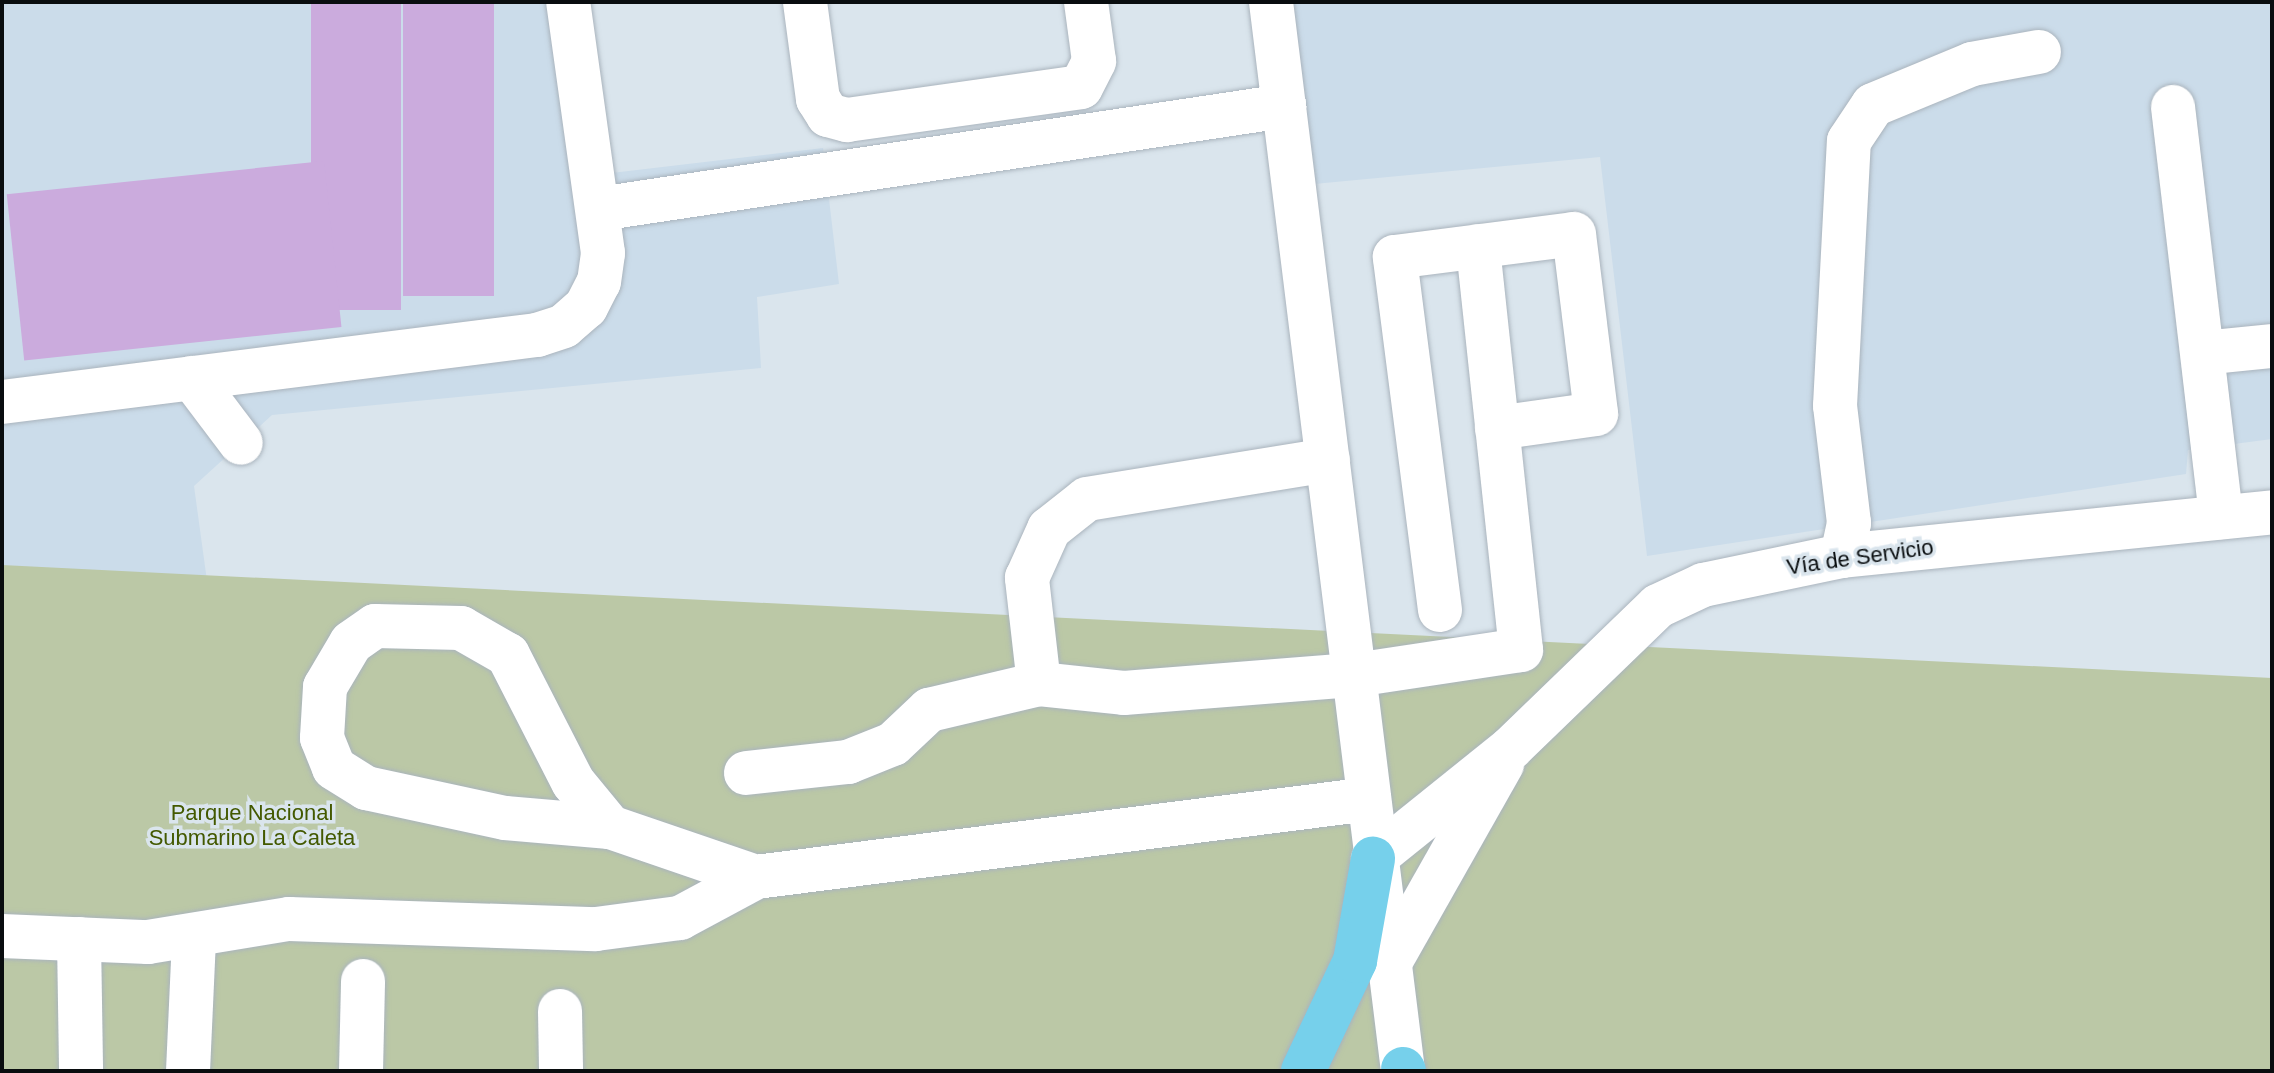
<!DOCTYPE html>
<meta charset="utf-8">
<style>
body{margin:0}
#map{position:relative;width:2274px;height:1073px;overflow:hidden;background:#dae5ed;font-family:Arial,sans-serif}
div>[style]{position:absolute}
.built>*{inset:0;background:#cbdcea}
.green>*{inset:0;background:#bbc8a6}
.building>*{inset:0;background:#cbabdd;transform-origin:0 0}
.roads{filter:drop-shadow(0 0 2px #aab4bd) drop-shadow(0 0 2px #aab4bd)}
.minor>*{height:44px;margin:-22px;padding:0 22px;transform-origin:22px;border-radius:22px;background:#fff}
.major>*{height:44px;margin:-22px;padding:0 22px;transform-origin:22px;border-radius:22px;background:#76d0eb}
span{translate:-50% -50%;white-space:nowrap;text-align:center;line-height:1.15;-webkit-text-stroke:7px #dae5ed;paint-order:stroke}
.street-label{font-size:22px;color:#090d0f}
.park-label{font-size:22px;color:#435900}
.frame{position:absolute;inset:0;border:4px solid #090d0f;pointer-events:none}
</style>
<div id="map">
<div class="built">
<div style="clip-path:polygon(2px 2px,577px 2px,603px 174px,823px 148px,839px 284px,757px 297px,761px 368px,272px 415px,194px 486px,247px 873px,2px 885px)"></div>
<div style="clip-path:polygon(1292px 2px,2272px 2px,2272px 439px,2188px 450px,2186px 474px,1647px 556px,1600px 157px,1314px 184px)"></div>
</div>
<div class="green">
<div style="clip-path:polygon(2px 565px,2272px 678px,2272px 1071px,2px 1071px)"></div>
</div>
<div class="building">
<div style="left:311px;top:2px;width:90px;height:308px"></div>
<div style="left:403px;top:2px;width:91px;height:294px"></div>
<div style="left:324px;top:161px;width:167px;height:319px;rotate:84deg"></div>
</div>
<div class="roads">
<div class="minor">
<div style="left:805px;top:2px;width:98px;rotate:82.4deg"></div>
<div style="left:818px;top:99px;width:19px;rotate:58deg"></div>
<div style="left:828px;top:115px;width:20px;rotate:15deg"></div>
<div style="left:847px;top:120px;width:236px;rotate:-8deg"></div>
<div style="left:1081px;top:87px;width:29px;rotate:-63deg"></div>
<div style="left:1094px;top:61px;width:60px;rotate:-97.7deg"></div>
<div style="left:1271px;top:2px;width:1077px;rotate:82.96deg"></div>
<div style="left:2173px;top:107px;width:413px;rotate:83.3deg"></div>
<div style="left:599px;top:209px;width:693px;rotate:-8.55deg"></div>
<div style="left:2203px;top:353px;width:69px;rotate:-5.8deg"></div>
<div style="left:192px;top:378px;width:81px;rotate:53deg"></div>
<div style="left:2px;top:402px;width:539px;rotate:-7.14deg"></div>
<div style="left:537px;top:335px;width:28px;rotate:-18deg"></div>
<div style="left:564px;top:326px;width:29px;rotate:-41deg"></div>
<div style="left:586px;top:307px;width:28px;rotate:-63deg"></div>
<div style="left:599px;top:282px;width:29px;rotate:-82deg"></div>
<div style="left:603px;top:253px;width:253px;rotate:-97.9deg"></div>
<div style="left:1842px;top:556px;width:34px;rotate:-78deg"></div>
<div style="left:1849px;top:523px;width:118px;rotate:-96.8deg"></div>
<div style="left:1835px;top:406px;width:265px;rotate:-87deg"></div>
<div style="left:1849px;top:141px;width:43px;rotate:-56.3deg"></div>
<div style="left:1873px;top:105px;width:107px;rotate:-22.5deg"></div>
<div style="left:1972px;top:64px;width:68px;rotate:-10.2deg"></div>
<div style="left:1440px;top:610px;width:356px;rotate:-97.3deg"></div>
<div style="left:1395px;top:257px;width:180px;rotate:-7.3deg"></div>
<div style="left:1574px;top:234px;width:181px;rotate:83deg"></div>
<div style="left:1596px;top:414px;width:100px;rotate:172deg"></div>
<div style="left:1039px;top:684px;width:107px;rotate:-96.5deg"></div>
<div style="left:1027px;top:578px;width:54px;rotate:-65.8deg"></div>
<div style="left:1049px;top:529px;width:48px;rotate:-38.3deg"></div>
<div style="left:1087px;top:499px;width:244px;rotate:-9.2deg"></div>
<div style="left:746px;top:773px;width:103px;rotate:-6.2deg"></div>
<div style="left:848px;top:762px;width:48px;rotate:-21.8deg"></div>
<div style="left:893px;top:744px;width:50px;rotate:-43.4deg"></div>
<div style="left:929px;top:710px;width:113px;rotate:-13.3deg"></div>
<div style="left:1039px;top:684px;width:85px;rotate:6deg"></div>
<div style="left:1124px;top:693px;width:232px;rotate:-4.5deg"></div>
<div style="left:1355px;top:675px;width:168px;rotate:-8.6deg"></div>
<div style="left:1521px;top:650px;width:406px;rotate:-96.1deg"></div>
<div style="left:610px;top:827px;width:58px;rotate:-129.4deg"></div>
<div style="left:573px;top:782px;width:143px;rotate:-117.1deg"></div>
<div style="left:508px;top:655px;width:54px;rotate:-150.1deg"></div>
<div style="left:461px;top:628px;width:86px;rotate:-178.7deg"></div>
<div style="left:375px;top:626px;width:29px;rotate:145deg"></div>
<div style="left:351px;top:643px;width:51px;rotate:120.6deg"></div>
<div style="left:325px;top:687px;width:51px;rotate:93.4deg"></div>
<div style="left:322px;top:738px;width:32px;rotate:68deg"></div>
<div style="left:334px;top:768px;width:38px;rotate:32deg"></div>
<div style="left:366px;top:788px;width:142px;rotate:12.2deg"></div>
<div style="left:505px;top:818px;width:105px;rotate:4.9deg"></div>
<div style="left:610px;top:827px;width:154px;rotate:18.9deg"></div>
<div style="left:1373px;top:859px;width:177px;rotate:-38.8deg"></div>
<div style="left:1511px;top:748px;width:204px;rotate:-44deg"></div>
<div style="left:1658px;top:606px;width:50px;rotate:-25deg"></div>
<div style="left:1703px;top:585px;width:142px;rotate:-11.8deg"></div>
<div style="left:1842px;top:556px;width:432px;rotate:-5.8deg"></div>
<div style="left:2px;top:936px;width:146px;rotate:2.4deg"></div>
<div style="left:148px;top:942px;width:143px;rotate:-9.3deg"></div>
<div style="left:289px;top:919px;width:307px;rotate:1.9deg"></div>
<div style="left:596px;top:929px;width:85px;rotate:-7.5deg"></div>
<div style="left:680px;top:918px;width:86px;rotate:-28.3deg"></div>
<div style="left:756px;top:877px;width:618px;rotate:-7.25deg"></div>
<div style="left:79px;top:939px;width:132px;rotate:89.1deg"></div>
<div style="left:1389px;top:964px;width:230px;rotate:-60.5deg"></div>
<div style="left:560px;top:1011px;width:60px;rotate:89deg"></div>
<div style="left:188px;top:1071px;width:134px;rotate:-87.4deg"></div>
<div style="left:361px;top:1071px;width:90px;rotate:-88.7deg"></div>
</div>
<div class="major">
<div style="left:1403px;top:1069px;width:2px;rotate:63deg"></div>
<div style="left:1303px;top:1071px;width:122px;rotate:-64.7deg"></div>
<div style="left:1355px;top:961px;width:104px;rotate:-80deg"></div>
</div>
</div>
<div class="street-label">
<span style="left:1860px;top:557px;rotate:-8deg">Vía de Servicio</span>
</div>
<div class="park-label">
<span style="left:252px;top:825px">Parque Nacional<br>Submarino La Caleta</span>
</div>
<div class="frame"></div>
</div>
